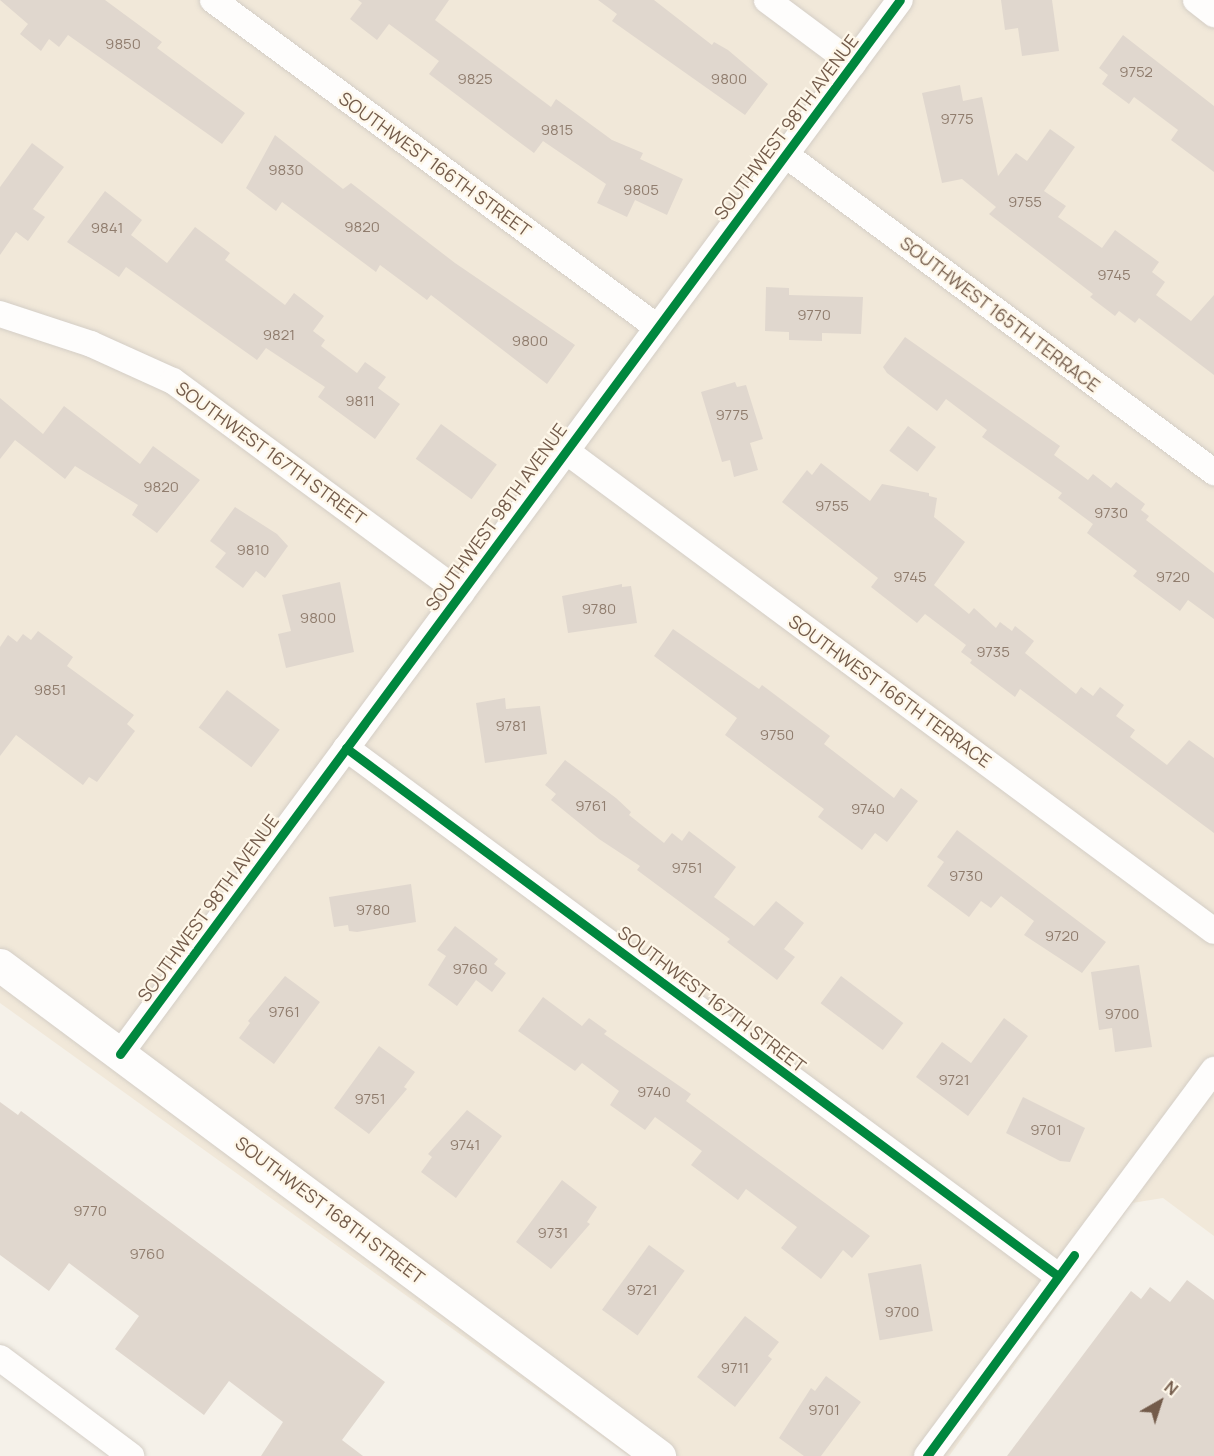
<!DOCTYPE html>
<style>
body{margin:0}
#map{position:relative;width:1214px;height:1456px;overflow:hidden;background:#f5f1e9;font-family:Manrope,sans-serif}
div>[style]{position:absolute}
.residential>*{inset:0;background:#f1e8d9}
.building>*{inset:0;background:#e0d7ce;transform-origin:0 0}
.roads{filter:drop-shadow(0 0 2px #d4cec6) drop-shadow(0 0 2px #d4cec6)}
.minor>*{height:26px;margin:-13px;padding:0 13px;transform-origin:13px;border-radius:13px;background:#fefdfc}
.tertiary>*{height:33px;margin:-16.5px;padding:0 16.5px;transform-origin:16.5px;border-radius:16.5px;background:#fefdfc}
.cycleway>*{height:9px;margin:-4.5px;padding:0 4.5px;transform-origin:4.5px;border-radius:4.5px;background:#00873e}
span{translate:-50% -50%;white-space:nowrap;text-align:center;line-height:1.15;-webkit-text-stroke:4.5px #fef7e9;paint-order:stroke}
.number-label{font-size:15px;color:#907d6e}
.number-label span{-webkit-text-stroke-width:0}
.street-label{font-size:18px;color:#735b4a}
.north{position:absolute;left:1130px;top:1372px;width:60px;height:60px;-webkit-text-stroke:4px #fef7e9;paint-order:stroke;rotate:39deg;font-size:16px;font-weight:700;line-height:24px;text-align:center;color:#735b4a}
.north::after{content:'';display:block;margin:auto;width:21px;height:27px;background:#735b4a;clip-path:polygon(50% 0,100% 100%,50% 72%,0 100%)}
</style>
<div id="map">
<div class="residential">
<div style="clip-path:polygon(0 0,1214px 0,1214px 1236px,1163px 1198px,1132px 1203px,949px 1456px,629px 1456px,0 1003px)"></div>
</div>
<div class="building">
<div style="clip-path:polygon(0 0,105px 0,162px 42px,157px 48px,245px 113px,222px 144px,68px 35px,59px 47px,49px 39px,41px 51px,20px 34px,28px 24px)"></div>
<div style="clip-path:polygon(358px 0,449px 0,435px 20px,551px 107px,556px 99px,612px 140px,643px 153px,640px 159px,683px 179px,667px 215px,635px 200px,627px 217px,597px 203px,606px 184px,543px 141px,534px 153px,511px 136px,429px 74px,439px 61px,389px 24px,377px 40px,350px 19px,362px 3px)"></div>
<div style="clip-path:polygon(598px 0,654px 0,712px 45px,714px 42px,728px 50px,768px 84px,745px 115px,612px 21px,617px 14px)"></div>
<div style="clip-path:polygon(1001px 0,1052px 0,1059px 51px,1022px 56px,1018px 28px,1005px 30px)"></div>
<div style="clip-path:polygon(1123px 35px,1214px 106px,1214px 172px,1171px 140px,1178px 130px,1134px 97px,1129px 104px,1102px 84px,1108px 75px,1099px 68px)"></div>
<div style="clip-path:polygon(960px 85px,963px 101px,982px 97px,998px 176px,1016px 153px,1027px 161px,1050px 129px,1075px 147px,1044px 191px,1066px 206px,1058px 217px,1102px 248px,1115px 230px,1159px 262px,1152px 272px,1165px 282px,1156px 295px,1191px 321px,1214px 295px,1214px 375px,1139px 318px,1135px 323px,1119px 311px,1115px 316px,1090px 297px,1093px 294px,989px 214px,996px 207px,962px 179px,942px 183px,922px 93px)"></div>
<div style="clip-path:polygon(275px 135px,343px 189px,351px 183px,455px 263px,575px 345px,547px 384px,431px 295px,427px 300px,380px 265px,376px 272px,282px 202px,276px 211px,246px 188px)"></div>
<div style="clip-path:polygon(32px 143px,64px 167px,33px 209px,45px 217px,28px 241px,16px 232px,0 255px,0 187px)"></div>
<div style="clip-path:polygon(105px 191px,142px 220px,131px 235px,167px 263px,195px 227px,230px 253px,225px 260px,285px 305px,294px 293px,324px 316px,313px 331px,325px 340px,321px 346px,357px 373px,365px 362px,386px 377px,378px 388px,400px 404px,375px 439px,318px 397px,325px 387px,266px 348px,257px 360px,126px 267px,119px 277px,67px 242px)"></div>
<div style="clip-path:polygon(766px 287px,789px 288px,789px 295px,863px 297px,861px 334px,822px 333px,822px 341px,789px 340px,789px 332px,765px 331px)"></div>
<div style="clip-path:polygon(905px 337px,1060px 446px,1054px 455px,1088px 480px,1093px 474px,1111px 488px,1116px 482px,1145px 504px,1141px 510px,1149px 516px,1146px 520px,1214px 573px,1214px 619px,1188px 600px,1180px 611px,1133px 576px,1137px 571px,1087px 533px,1093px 524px,1058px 498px,1062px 493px,982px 437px,987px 430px,946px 399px,937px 411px,887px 373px,883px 367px)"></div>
<div style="clip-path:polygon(735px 382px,737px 387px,746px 385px,763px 439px,750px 443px,758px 470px,734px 477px,730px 460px,722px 462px,701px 392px)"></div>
<div style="clip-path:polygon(0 398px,43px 434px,64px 406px,140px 464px,153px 446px,200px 480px,157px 533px,132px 515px,138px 505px,75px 466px,65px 479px,15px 440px,0 459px)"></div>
<div style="left:441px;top:424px;width:69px;height:43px;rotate:36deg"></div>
<div style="left:908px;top:426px;width:35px;height:31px;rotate:37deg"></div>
<div style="clip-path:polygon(821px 463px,870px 501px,882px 484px,929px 493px,929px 496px,937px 498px,934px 517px,965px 542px,934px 585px,969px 614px,974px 608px,996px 628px,1000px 622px,1012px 631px,1015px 626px,1034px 641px,1025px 653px,1076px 694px,1081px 687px,1093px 696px,1100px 687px,1124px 705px,1116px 716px,1135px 730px,1130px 737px,1167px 765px,1189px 740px,1214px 758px,1214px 833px,1020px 689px,1015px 697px,970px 663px,972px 660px,961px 652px,966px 645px,925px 614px,917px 623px,871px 587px,878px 578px,782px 502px,807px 470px,812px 475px)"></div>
<div style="clip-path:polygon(235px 507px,277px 534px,288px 546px,265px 578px,256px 571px,243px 588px,215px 567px,226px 553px,210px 541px)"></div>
<div style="clip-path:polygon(340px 582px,354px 652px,286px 668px,278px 634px,291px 631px,282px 595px)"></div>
<div style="clip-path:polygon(622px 584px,622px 587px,631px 586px,637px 623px,568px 633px,562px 596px)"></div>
<div style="clip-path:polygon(673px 629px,759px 689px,762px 685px,830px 736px,824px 744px,894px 798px,901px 788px,918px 801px,887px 842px,875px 833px,862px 850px,818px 817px,824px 809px,725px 735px,737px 718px,654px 656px)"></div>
<div style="clip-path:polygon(38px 631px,73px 657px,67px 666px,134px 715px,127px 724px,135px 731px,97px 782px,89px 777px,83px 785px,16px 735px,0 756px,0 647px,8px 635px,17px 642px,23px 634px,31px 640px)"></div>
<div style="left:227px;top:690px;width:66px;height:47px;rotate:37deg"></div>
<div style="clip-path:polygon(505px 698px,506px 709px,540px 706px,547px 754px,485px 763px,476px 703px)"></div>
<div style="clip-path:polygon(565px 760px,616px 798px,631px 812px,629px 815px,664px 843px,672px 833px,682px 841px,689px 831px,736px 867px,714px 897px,754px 926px,776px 901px,804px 923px,784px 949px,795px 957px,777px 980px,727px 942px,730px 939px,637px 870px,640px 866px,599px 839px,551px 800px,556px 794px,545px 785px)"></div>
<div style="clip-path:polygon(957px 830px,1106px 942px,1082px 973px,1024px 935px,1034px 921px,1001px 896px,991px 908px,981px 901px,969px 917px,927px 886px,944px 862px,937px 857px)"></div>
<div style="clip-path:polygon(411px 884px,416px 922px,357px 932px,349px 931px,348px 925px,334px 927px,329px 897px)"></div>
<div style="clip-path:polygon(455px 926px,498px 959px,494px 964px,506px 973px,492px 992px,476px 980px,457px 1006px,428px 985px,446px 956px,437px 950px)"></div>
<div style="clip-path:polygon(1139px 965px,1152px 1047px,1115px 1052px,1112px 1028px,1099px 1030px,1091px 972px)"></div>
<div style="clip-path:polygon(285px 976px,320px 1002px,274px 1064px,239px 1038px,250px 1023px,248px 1021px)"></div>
<div style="left:841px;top:976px;width:78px;height:34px;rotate:37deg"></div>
<div style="clip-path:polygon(543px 997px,582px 1026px,589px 1018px,607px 1031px,604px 1034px,691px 1094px,686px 1101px,870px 1236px,852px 1258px,843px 1250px,821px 1279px,781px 1248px,797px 1227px,746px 1189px,738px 1200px,691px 1165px,702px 1151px,655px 1117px,645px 1130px,610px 1105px,619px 1091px,582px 1063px,575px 1071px,518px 1031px)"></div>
<div style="clip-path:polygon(1004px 1018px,1028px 1036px,968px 1116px,916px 1077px,942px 1042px,971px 1063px)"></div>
<div style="clip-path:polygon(379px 1046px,415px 1072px,404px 1087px,407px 1089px,369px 1134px,334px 1108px)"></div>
<div style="clip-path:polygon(1023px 1097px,1085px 1128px,1070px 1162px,1060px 1161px,1006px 1133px)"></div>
<div style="clip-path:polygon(0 1102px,18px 1115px,21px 1111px,385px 1382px,342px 1440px,363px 1456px,261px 1456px,283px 1422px,229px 1381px,204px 1415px,115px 1349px,139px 1316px,69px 1263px,49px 1291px,0 1255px)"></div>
<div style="clip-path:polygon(467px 1110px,502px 1136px,456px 1198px,421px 1172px,432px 1157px,428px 1154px)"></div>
<div style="clip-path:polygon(562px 1180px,597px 1207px,587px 1222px,590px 1224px,551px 1269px,516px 1242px)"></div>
<div style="left:649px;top:1245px;width:44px;height:80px;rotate:36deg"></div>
<div style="left:921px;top:1264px;width:68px;height:54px;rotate:80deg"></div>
<div style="clip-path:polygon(1187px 1280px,1214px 1300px,1214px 1456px,1007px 1456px,1131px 1291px,1141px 1299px,1150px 1287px,1170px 1302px)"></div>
<div style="clip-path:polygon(745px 1316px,779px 1342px,768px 1356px,772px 1359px,735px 1407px,697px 1377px)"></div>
<div style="clip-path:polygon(826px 1376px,861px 1402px,821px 1456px,804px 1456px,779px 1438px,811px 1388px,815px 1391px)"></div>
</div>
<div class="roads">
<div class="minor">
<div style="left:213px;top:0;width:551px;rotate:36.37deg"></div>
<div style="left:767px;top:0;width:107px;rotate:36.7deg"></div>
<div style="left:1196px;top:0;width:23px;rotate:38deg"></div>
<div style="left:786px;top:155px;width:533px;rotate:36.53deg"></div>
<div style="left:0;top:314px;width:96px;rotate:18.2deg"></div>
<div style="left:91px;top:344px;width:90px;rotate:24.3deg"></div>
<div style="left:173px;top:381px;width:358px;rotate:36.4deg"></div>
<div style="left:566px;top:451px;width:806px;rotate:36.53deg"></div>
<div style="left:346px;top:748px;width:886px;rotate:36.56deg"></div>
<div style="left:120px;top:1054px;width:1311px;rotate:-53.5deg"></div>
<div style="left:0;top:1358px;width:164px;rotate:36.8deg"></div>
<div style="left:927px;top:1456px;width:481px;rotate:-53.4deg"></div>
</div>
<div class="tertiary">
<div style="left:0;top:965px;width:822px;rotate:36.69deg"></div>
</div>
</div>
<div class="cycleway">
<div style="left:346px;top:748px;width:886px;rotate:36.56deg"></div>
<div style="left:120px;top:1054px;width:1311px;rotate:-53.5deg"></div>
<div style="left:927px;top:1456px;width:249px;rotate:-53.8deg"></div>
</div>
<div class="number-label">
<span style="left:123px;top:44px">9850</span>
<span style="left:1136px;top:72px">9752</span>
<span style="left:475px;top:79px">9825</span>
<span style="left:729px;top:79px">9800</span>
<span style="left:957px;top:119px">9775</span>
<span style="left:557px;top:130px">9815</span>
<span style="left:286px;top:170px">9830</span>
<span style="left:641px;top:190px">9805</span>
<span style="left:1025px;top:202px">9755</span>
<span style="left:362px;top:227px">9820</span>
<span style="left:107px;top:228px">9841</span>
<span style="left:1114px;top:275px">9745</span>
<span style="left:814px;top:315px">9770</span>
<span style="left:279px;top:335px">9821</span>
<span style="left:530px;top:341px">9800</span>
<span style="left:360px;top:401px">9811</span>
<span style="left:732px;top:415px">9775</span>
<span style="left:161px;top:487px">9820</span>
<span style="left:832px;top:506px">9755</span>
<span style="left:1111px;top:513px">9730</span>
<span style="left:253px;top:550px">9810</span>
<span style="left:910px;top:577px">9745</span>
<span style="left:1173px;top:577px">9720</span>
<span style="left:599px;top:609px">9780</span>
<span style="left:318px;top:618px">9800</span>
<span style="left:993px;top:652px">9735</span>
<span style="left:50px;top:690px">9851</span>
<span style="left:511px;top:726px">9781</span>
<span style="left:777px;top:735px">9750</span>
<span style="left:591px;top:806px">9761</span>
<span style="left:868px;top:809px">9740</span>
<span style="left:687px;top:868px">9751</span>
<span style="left:966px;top:876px">9730</span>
<span style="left:373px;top:910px">9780</span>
<span style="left:1062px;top:936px">9720</span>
<span style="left:470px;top:969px">9760</span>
<span style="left:284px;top:1012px">9761</span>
<span style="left:1122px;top:1014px">9700</span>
<span style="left:954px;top:1080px">9721</span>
<span style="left:654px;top:1092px">9740</span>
<span style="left:370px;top:1099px">9751</span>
<span style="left:1046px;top:1130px">9701</span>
<span style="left:465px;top:1145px">9741</span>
<span style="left:90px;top:1211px">9770</span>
<span style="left:553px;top:1233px">9731</span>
<span style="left:147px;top:1254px">9760</span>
<span style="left:642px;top:1290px">9721</span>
<span style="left:902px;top:1312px">9700</span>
<span style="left:735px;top:1368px">9711</span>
<span style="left:824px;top:1410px">9701</span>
</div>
<div class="street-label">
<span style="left:786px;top:127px;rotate:-53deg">SOUTHWEST 98TH AVENUE</span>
<span style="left:435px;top:164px;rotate:36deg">SOUTHWEST 166TH STREET</span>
<span style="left:1000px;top:314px;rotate:37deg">SOUTHWEST 165TH TERRACE</span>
<span style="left:271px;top:453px;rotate:36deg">SOUTHWEST 167TH STREET</span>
<span style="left:496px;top:517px;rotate:-54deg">SOUTHWEST 98TH AVENUE</span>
<span style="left:890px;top:691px;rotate:36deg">SOUTHWEST 166TH TERRACE</span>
<span style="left:208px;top:908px;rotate:-54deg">SOUTHWEST 98TH AVENUE</span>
<span style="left:712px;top:999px;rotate:37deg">SOUTHWEST 167TH STREET</span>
<span style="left:330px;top:1210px;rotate:37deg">SOUTHWEST 168TH STREET</span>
</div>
<div class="north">N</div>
</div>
